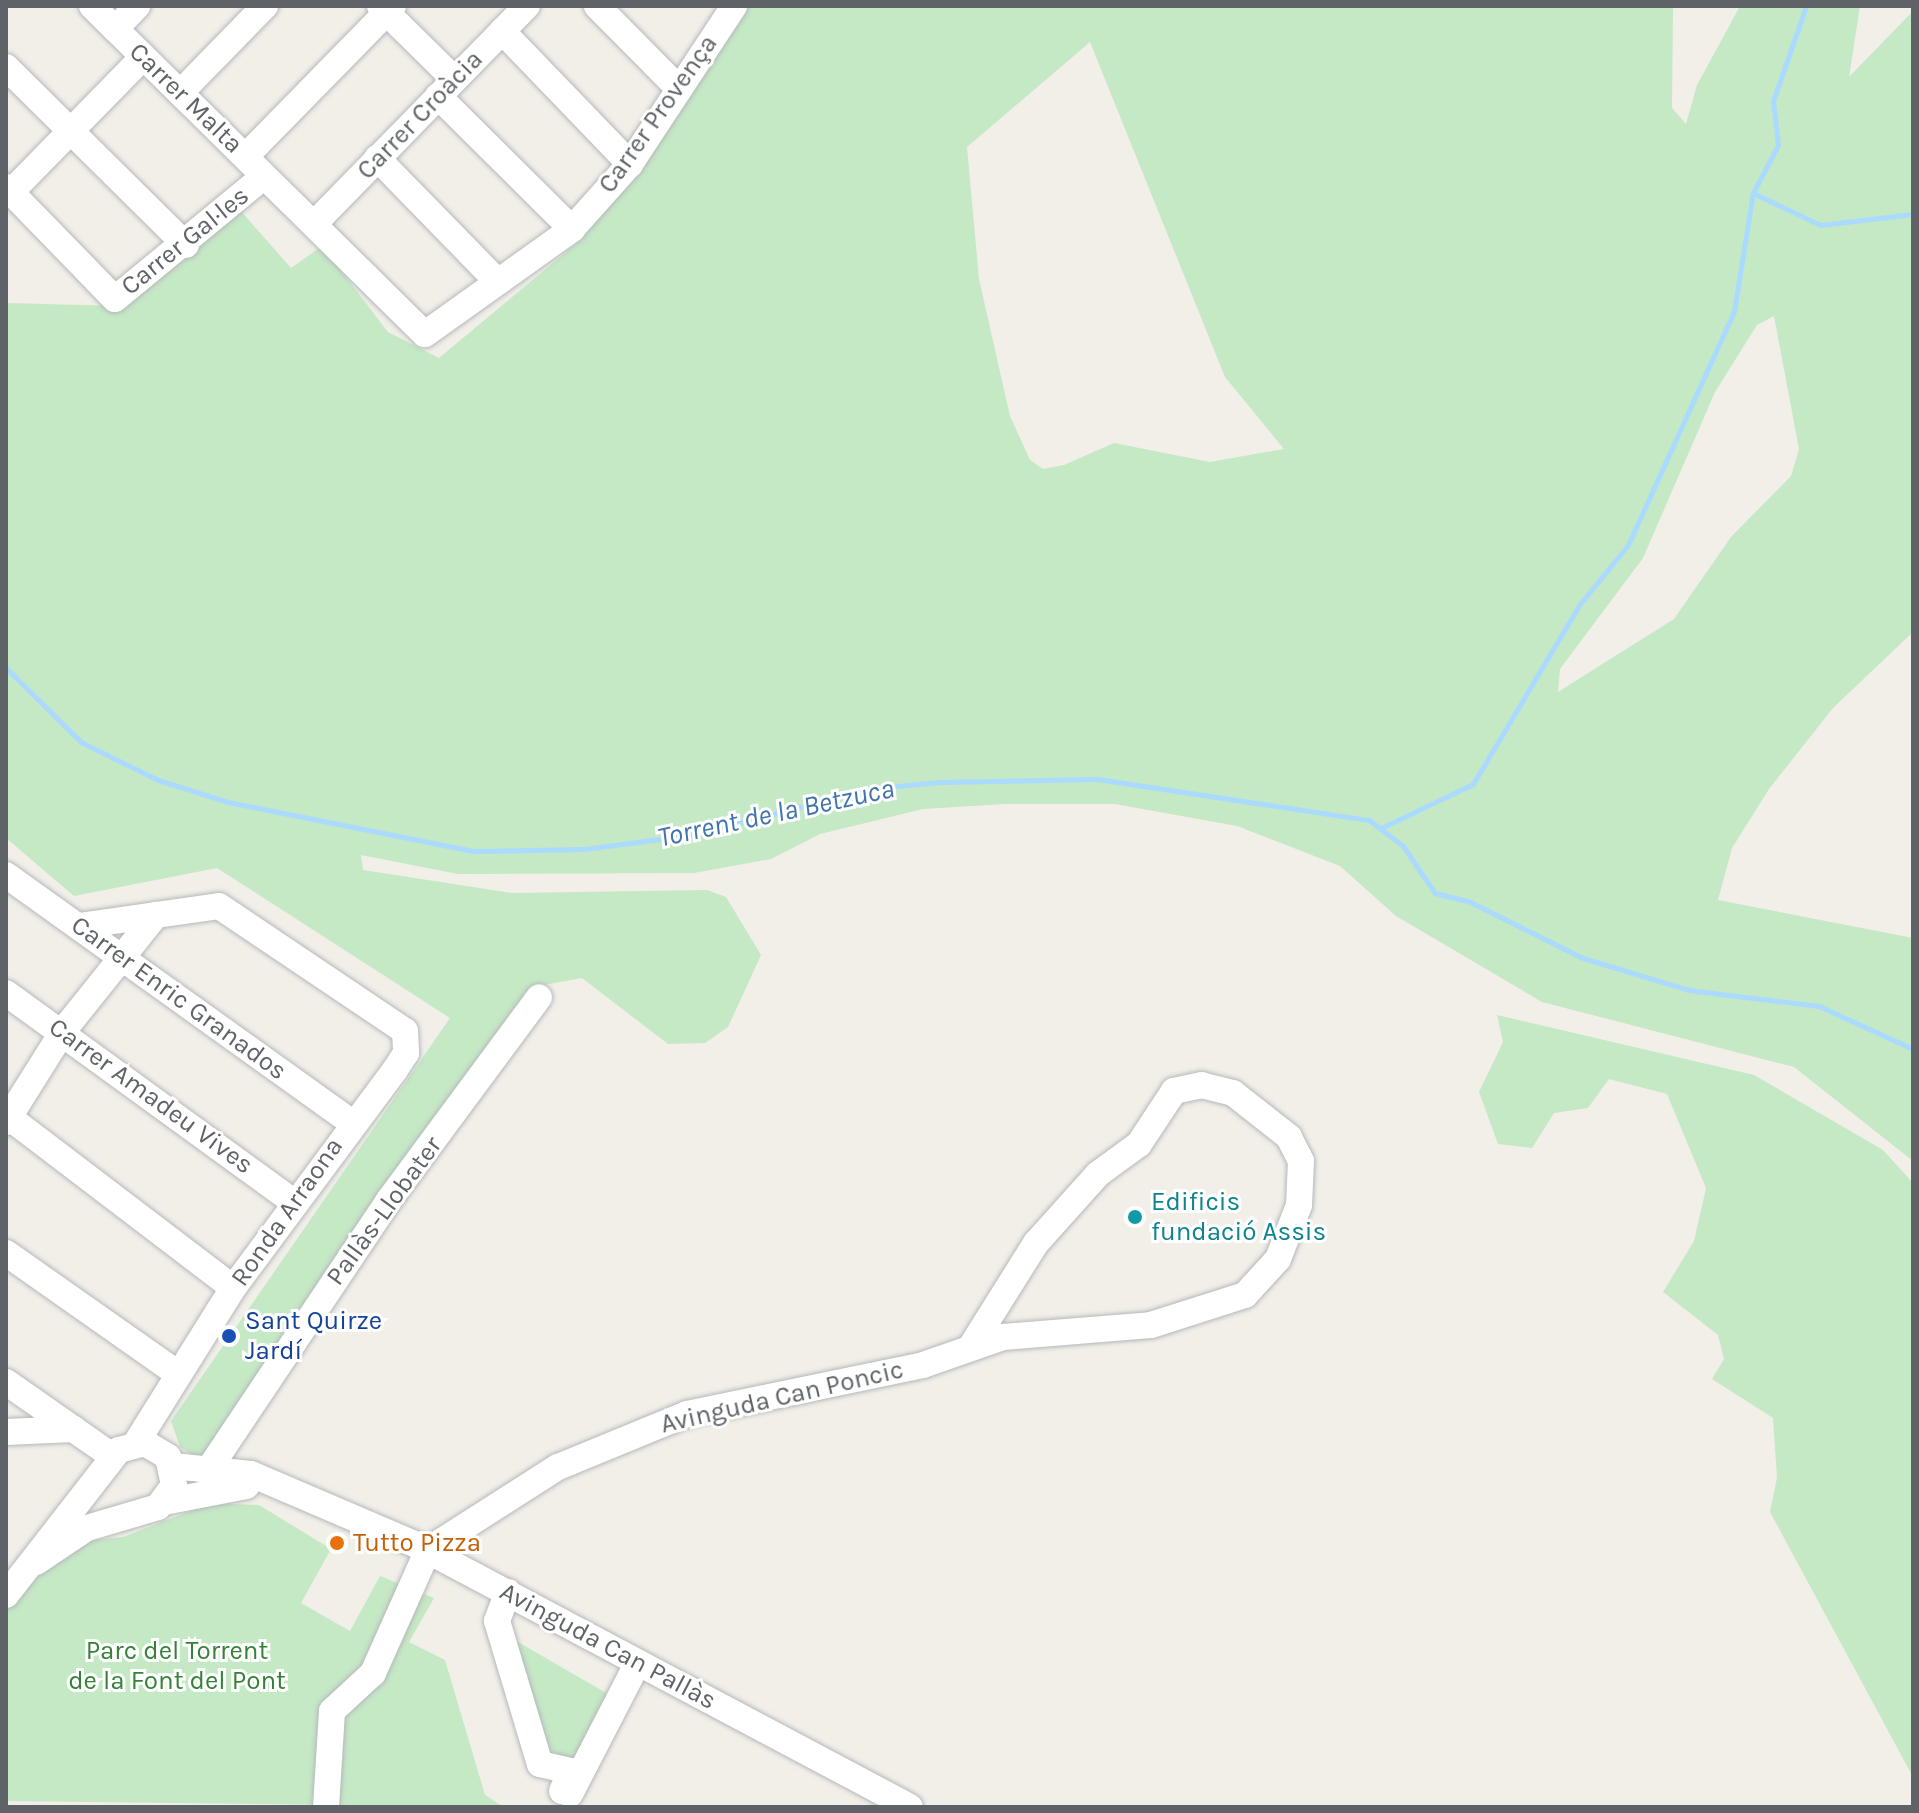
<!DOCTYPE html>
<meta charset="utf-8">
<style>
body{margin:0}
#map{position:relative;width:1919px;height:1813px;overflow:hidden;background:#f1efe8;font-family:Karla,sans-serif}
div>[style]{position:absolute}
.green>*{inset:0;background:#c5e8c5}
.stream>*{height:5px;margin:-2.5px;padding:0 2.5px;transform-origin:2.5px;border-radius:2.5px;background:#aadaff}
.roads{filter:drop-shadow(0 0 2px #b5b8bc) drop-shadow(0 0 2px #b5b8bc)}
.minor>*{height:26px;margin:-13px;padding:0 13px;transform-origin:13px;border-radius:13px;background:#fff}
.dots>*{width:22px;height:22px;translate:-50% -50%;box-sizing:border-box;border:4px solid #fff;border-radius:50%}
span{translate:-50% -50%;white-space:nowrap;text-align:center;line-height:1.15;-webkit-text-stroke:6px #fff;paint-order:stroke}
.street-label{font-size:26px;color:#5f6368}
.culture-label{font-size:26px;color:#0d838f}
.left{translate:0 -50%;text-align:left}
.transit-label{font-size:26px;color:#164399}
.food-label{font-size:26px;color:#c56008}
.park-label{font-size:26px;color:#348238}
.water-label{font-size:28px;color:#4174aa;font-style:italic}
.frame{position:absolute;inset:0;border:8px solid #5f6368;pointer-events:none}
</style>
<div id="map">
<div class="green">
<div style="clip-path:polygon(evenodd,750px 6px,1673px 6px,1672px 108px,1686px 124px,1697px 85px,1740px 6px,1860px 6px,1849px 77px,1913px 11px,1913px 632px,1833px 708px,1769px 789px,1732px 848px,1718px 900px,1913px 938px,1913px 1161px,1794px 1067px,1542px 1002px,1396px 916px,1340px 866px,1237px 826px,1115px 804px,1005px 804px,923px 809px,820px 834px,771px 859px,694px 873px,458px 874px,361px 855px,363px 870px,512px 893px,707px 890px,726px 897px,761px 955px,728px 1027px,705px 1043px,668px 1044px,582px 978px,532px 987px,211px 1455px,197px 1458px,180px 1447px,171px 1421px,450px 1018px,217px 868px,74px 896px,6px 838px,6px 303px,118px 306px,240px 210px,291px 268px,322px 246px,388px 332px,439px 358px,577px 243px,750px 6px,1090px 42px,1225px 377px,1284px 449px,1210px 462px,1114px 443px,1064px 465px,1043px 469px,1030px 460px,1010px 416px,979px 279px,967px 147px,1090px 42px,750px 6px,1774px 316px,1799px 449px,1791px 476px,1731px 537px,1674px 619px,1558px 692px,1560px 669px,1643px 558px,1715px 392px,1757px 325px,1774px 316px)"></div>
<div style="clip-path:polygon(1497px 1015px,1754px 1075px,1883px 1150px,1913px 1183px,1913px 1777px,1770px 1512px,1777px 1478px,1773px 1418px,1712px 1379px,1724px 1359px,1718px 1335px,1663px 1292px,1694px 1241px,1706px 1188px,1667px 1094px,1609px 1079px,1588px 1108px,1554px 1113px,1532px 1148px,1498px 1144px,1479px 1092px,1503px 1042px)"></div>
<div style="clip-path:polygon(211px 1503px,259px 1505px,331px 1549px,301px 1603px,350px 1631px,380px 1576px,434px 1598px,409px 1642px,445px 1660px,485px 1795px,504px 1807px,6px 1801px,6px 1612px,52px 1561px,85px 1541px,123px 1537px)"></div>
<div style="clip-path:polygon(504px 1634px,620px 1701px,579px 1771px,541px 1761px)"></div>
</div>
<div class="stream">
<div style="left:1753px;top:193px;width:74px;rotate:25.5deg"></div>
<div style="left:1820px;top:225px;width:94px;rotate:-6.7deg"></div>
<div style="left:6px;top:668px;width:105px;rotate:44.6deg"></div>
<div style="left:81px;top:742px;width:86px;rotate:26.3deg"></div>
<div style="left:158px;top:780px;width:73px;rotate:17.4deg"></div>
<div style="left:228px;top:802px;width:251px;rotate:11.3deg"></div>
<div style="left:474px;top:851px;width:110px;rotate:-1deg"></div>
<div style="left:584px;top:849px;width:108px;rotate:-7.5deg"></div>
<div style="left:691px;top:835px;width:191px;rotate:-14.3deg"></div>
<div style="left:876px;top:788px;width:65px;rotate:-5.3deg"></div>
<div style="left:941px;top:782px;width:156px;rotate:-1.1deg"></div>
<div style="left:1097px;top:779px;width:275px;rotate:8.6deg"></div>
<div style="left:1369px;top:820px;width:43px;rotate:37.4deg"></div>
<div style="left:1403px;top:846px;width:57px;rotate:55.8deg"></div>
<div style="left:1435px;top:893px;width:34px;rotate:14deg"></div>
<div style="left:1468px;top:901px;width:128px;rotate:26.4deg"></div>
<div style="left:1583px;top:958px;width:110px;rotate:16.9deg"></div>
<div style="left:1688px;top:990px;width:132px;rotate:7deg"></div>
<div style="left:1819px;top:1006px;width:103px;rotate:24.6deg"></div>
<div style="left:1381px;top:828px;width:102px;rotate:-25.6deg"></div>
<div style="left:1473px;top:784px;width:209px;rotate:-59.3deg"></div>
<div style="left:1580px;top:604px;width:76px;rotate:-50.9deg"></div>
<div style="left:1628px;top:545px;width:257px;rotate:-65.6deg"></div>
<div style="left:1734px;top:311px;width:120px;rotate:-80.9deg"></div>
<div style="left:1753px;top:193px;width:54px;rotate:-62.5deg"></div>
<div style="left:1778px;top:145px;width:44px;rotate:-96.5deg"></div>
<div style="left:1773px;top:101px;width:101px;rotate:-70.8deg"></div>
</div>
<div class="roads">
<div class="minor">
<div style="left:92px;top:6px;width:467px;rotate:44.6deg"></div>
<div style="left:425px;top:334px;width:181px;rotate:-35.5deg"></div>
<div style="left:572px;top:229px;width:87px;rotate:-48.3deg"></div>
<div style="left:630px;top:164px;width:189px;rotate:-56.6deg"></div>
<div style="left:380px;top:6px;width:104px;rotate:44.6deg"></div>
<div style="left:597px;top:6px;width:117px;rotate:45.3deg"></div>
<div style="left:115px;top:29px;width:32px;rotate:-46deg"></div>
<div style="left:502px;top:31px;width:185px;rotate:46.1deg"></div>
<div style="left:6px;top:67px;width:253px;rotate:44.7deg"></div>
<div style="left:180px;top:93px;width:122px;rotate:-45.7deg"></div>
<div style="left:438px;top:96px;width:189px;rotate:44.8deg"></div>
<div style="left:246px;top:156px;width:210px;rotate:-45.6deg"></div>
<div style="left:377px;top:158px;width:173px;rotate:45.7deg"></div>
<div style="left:6px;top:187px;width:156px;rotate:45.8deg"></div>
<div style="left:115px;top:299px;width:193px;rotate:-39.5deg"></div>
<div style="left:11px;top:192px;width:189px;rotate:-45.6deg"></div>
<div style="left:314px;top:224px;width:305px;rotate:-45.7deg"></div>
<div style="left:6px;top:875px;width:424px;rotate:35.6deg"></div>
<div style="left:79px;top:926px;width:141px;rotate:-8.1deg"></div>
<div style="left:219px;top:906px;width:224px;rotate:33.9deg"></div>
<div style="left:405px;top:1031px;width:22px;rotate:87deg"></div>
<div style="left:406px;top:1053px;width:20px;rotate:123deg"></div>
<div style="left:395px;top:1070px;width:272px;rotate:126.6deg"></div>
<div style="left:233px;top:1288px;width:183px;rotate:122deg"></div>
<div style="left:6px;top:993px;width:356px;rotate:36deg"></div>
<div style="left:6px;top:1115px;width:285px;rotate:37.3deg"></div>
<div style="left:6px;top:1122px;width:107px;rotate:-57.9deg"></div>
<div style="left:63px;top:1031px;width:149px;rotate:-51.3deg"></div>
<div style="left:6px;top:1253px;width:210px;rotate:35.1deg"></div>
<div style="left:6px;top:1382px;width:129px;rotate:34.9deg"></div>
<div style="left:6px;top:1432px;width:68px;rotate:-2.5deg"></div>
<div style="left:173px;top:1466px;width:78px;rotate:5.9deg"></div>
<div style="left:251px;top:1474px;width:181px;rotate:23.2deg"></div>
<div style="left:417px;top:1545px;width:558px;rotate:27.99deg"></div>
<div style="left:209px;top:1469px;width:324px;rotate:-56.2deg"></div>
<div style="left:389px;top:1200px;width:252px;rotate:-53.5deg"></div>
<div style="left:164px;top:1502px;width:84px;rotate:-11deg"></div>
<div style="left:508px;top:1592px;width:31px;rotate:111deg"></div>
<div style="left:497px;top:1621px;width:149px;rotate:73.3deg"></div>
<div style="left:540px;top:1764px;width:32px;rotate:13deg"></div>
<div style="left:571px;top:1771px;width:22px;rotate:114deg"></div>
<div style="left:6px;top:1595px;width:184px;rotate:-52.1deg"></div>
<div style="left:119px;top:1450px;width:27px;rotate:-15deg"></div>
<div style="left:145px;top:1443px;width:27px;rotate:31deg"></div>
<div style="left:168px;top:1457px;width:29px;rotate:78deg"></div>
<div style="left:174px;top:1485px;width:27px;rotate:126deg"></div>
<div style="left:158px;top:1507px;width:74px;rotate:163.5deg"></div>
<div style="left:87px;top:1528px;width:61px;rotate:146.3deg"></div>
<div style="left:570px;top:1794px;width:148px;rotate:-62.7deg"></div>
<div style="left:326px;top:1807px;width:96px;rotate:-86.4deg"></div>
<div style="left:332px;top:1711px;width:56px;rotate:-42.8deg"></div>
<div style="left:373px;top:1673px;width:135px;rotate:-65.9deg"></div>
<div style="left:428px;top:1550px;width:154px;rotate:-32.6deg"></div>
<div style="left:558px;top:1467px;width:139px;rotate:-22.3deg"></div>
<div style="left:687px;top:1414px;width:241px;rotate:-11.7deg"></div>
<div style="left:923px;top:1365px;width:85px;rotate:-19.3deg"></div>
<div style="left:1003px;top:1337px;width:148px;rotate:-4.6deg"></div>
<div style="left:1151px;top:1325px;width:99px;rotate:-17.7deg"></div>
<div style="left:1245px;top:1295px;width:49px;rotate:-47.5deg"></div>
<div style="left:1278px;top:1259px;width:58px;rotate:-68.7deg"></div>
<div style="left:1299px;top:1205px;width:44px;rotate:-87.4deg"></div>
<div style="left:1301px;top:1161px;width:27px;rotate:-117deg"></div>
<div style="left:1289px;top:1137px;width:71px;rotate:-141.8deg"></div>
<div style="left:1233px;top:1093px;width:32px;rotate:-166deg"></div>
<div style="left:1202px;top:1085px;width:29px;rotate:168deg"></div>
<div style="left:1174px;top:1091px;width:64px;rotate:123.4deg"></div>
<div style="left:1139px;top:1144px;width:51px;rotate:143.8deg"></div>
<div style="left:1098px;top:1174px;width:93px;rotate:131.9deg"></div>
<div style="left:1036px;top:1243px;width:120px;rotate:122.1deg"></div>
</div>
</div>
<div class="dots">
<div style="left:1135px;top:1217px;background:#0f9aa8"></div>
<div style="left:229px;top:1336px;background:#1a4fb4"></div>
<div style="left:337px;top:1543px;background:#e8710a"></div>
</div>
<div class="street-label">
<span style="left:186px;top:98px;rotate:44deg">Carrer Malta</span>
<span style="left:658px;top:114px;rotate:-55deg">Carrer Provença</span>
<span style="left:420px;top:115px;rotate:-46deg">Carrer Croàcia</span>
<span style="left:185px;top:241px;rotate:-39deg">Carrer Gal·les</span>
<span style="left:179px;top:998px;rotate:36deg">Carrer Enric Granados</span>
<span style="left:151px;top:1096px;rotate:36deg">Carrer Amadeu Vives</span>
<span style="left:384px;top:1211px;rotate:-54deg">Pallàs-Llobater</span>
<span style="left:287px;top:1212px;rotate:-55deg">Ronda Arraona</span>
<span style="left:782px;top:1397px;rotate:-13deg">Avinguda Can Poncic</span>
<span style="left:608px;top:1646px;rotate:28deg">Avinguda Can Pallàs</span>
</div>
<div class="culture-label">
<span class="left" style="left:1151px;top:1217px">Edificis<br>fundació Assis</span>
</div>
<div class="transit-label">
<span class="left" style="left:245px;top:1336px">Sant Quirze<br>Jardí</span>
</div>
<div class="food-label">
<span class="left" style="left:353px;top:1543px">Tutto Pizza</span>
</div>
<div class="park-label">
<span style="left:177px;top:1666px">Parc del Torrent<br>de la Font del Pont</span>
</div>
<div class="water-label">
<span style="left:776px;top:813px;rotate:-12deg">Torrent de la Betzuca</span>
</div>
<div class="frame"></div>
</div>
